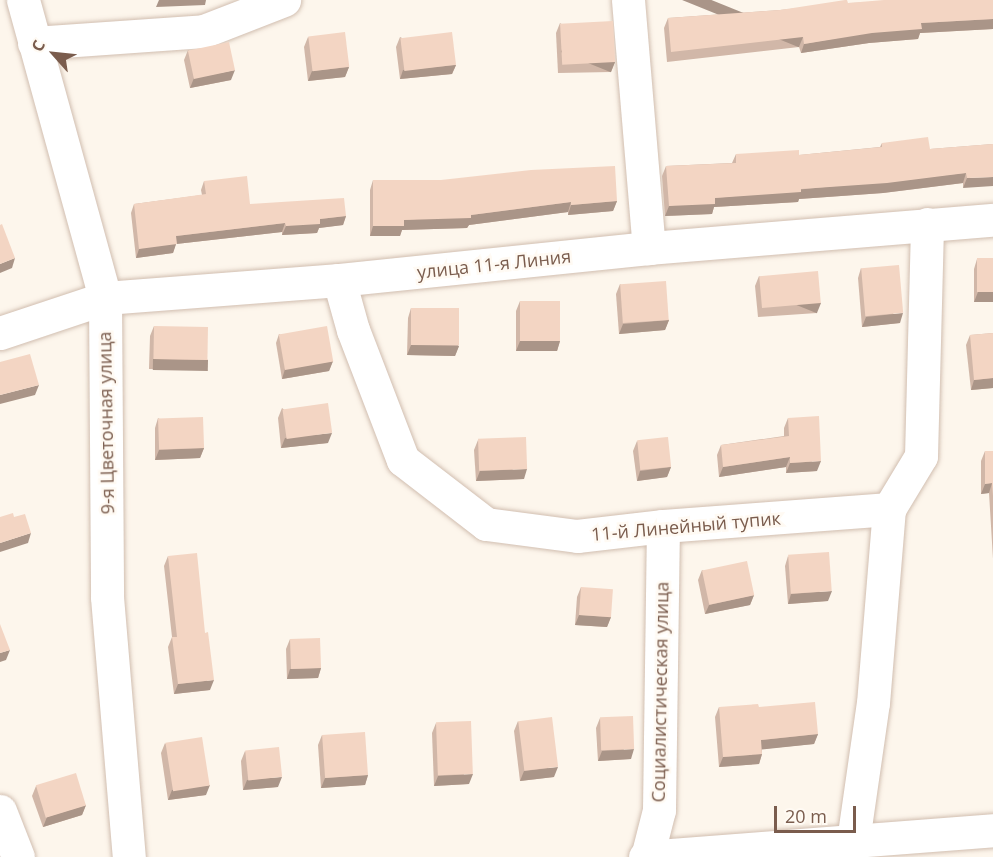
<!DOCTYPE html>
<meta charset="utf-8">
<style>
body{margin:0}
#map{position:relative;width:993px;height:857px;overflow:hidden;background:#fdf6ec;font-family:"Open Sans",sans-serif}
div>[style]{position:absolute}
.roads{filter:drop-shadow(0 0 2px #d1beb0) drop-shadow(0 0 2px #d1beb0)}
.minor>*{height:33px;margin:-16.5px;padding:0 16.5px;transform-origin:16.5px;border-radius:16.5px;background:#fff}
.wall>*{inset:0;background:#d1b7a8}
.shaded-wall>*{inset:0;background:#aa9588;transform-origin:0 0}
.building>*{inset:0;background:#f3d5c3;transform-origin:0 0}
span{translate:-50% -50%;white-space:nowrap;text-align:center;line-height:1.15;-webkit-text-stroke:5px #fffaf3;paint-order:stroke}
.street-label{font-size:18px;color:#7a5c4d}
.north{position:absolute;left:24px;top:24px;width:60px;height:60px;-webkit-text-stroke:4px #fffaf3;paint-order:stroke;rotate:297deg;font-size:16px;font-weight:700;line-height:24px;text-align:center;color:#7a5c4d}
.north::after{content:'';display:block;margin:auto;width:21px;height:27px;background:#7a5c4d;clip-path:polygon(50% 0,100% 100%,50% 72%,0 100%)}
.scale{position:absolute;left:774px;top:806px;width:82px;height:27px;box-sizing:border-box;border:3px solid #7a5c4d;border-top:0;padding-left:8px;font-size:18px;line-height:21px;white-space:nowrap;color:#7a5c4d;-webkit-text-stroke:4px #fffaf3;paint-order:stroke}
</style>
<div id="map">
<div class="roads">
<div class="minor">
<div style="left:23px;top:0;width:309px;rotate:74.6deg"></div>
<div style="left:105px;top:298px;width:299px;rotate:89.6deg"></div>
<div style="left:107px;top:597px;width:261px;rotate:85.2deg"></div>
<div style="left:628px;top:0;width:249px;rotate:85.2deg"></div>
<div style="left:34px;top:43px;width:170px;rotate:-4deg"></div>
<div style="left:204px;top:31px;width:86px;rotate:-21.2deg"></div>
<div style="left:339px;top:280px;width:52px;rotate:74.4deg"></div>
<div style="left:353px;top:330px;width:139px;rotate:69deg"></div>
<div style="left:403px;top:460px;width:105px;rotate:37.6deg"></div>
<div style="left:486px;top:524px;width:92px;rotate:7.5deg"></div>
<div style="left:577px;top:536px;width:87px;rotate:-6.6deg"></div>
<div style="left:663px;top:526px;width:227px;rotate:-4.3deg"></div>
<div style="left:889px;top:509px;width:62px;rotate:-58.9deg"></div>
<div style="left:921px;top:456px;width:232px;rotate:-88.5deg"></div>
<div style="left:0;top:333px;width:111px;rotate:-18.4deg"></div>
<div style="left:105px;top:298px;width:235px;rotate:-4.4deg"></div>
<div style="left:339px;top:280px;width:312px;rotate:-5.9deg"></div>
<div style="left:649px;top:248px;width:345px;rotate:-4.7deg"></div>
<div style="left:0;top:811px;width:49px;rotate:68.6deg"></div>
<div style="left:853px;top:841px;width:139px;rotate:-81.8deg"></div>
<div style="left:873px;top:703px;width:195px;rotate:-85.3deg"></div>
<div style="left:645px;top:857px;width:349px;rotate:-4.4deg"></div>
<div style="left:647px;top:857px;width:49px;rotate:-75.7deg"></div>
<div style="left:659px;top:810px;width:284px;rotate:-89.2deg"></div>
</div>
</div>
<div class="wall">
<div style="clip-path:polygon(993px 0,993px 29px,920px 33px,918px 39px,869px 43px,801px 53px,799px 47px,667px 62px,664px 28px,668px 18px,780px 10px,848px 3px)"></div>
<div style="clip-path:polygon(560px 23px,615px 62px,611px 72px,558px 73px,556px 33px)"></div>
<div style="clip-path:polygon(308px 37px,349px 67px,345px 77px,308px 81px,304px 47px)"></div>
<div style="clip-path:polygon(400px 37px,456px 65px,452px 74px,400px 79px,396px 47px)"></div>
<div style="clip-path:polygon(188px 50px,231px 80px,190px 88px,184px 60px)"></div>
<div style="clip-path:polygon(882px 143px,930px 149px,993px 144px,963px 188px,963px 183px,883px 193px,799px 199px,798px 202px,714px 207px,712px 214px,665px 216px,662px 176px,666px 166px,732px 163px,736px 154px,799px 155px,880px 147px)"></div>
<div style="clip-path:polygon(373px 180px,617px 201px,613px 211px,568px 215px,568px 212px,469px 225px,467px 228px,402px 230px,400px 236px,370px 236px,370px 190px)"></div>
<div style="clip-path:polygon(204px 181px,250px 204px,346px 216px,343px 225px,319px 228px,317px 233px,282px 235px,282px 232px,176px 244px,173px 253px,136px 258px,131px 213px,134px 204px,202px 195px,201px 190px)"></div>
<div style="clip-path:polygon(993px 258px,993px 302px,974px 302px,974px 269px,977px 259px)"></div>
<div style="clip-path:polygon(861px 268px,900px 323px,862px 327px,858px 278px)"></div>
<div style="clip-path:polygon(759px 276px,817px 313px,758px 317px,755px 286px)"></div>
<div style="clip-path:polygon(620px 284px,669px 320px,665px 330px,619px 334px,616px 294px)"></div>
<div style="clip-path:polygon(520px 301px,560px 341px,557px 351px,516px 351px,516px 311px)"></div>
<div style="clip-path:polygon(411px 308px,459px 346px,455px 356px,407px 355px,408px 318px)"></div>
<div style="clip-path:polygon(154px 326px,208px 360px,204px 370px,149px 369px,150px 336px)"></div>
<div style="clip-path:polygon(993px 333px,993px 388px,971px 390px,966px 345px,970px 335px)"></div>
<div style="clip-path:polygon(279px 334px,333px 361px,329px 371px,282px 379px,276px 343px)"></div>
<div style="clip-path:polygon(282px 408px,328px 443px,281px 448px,278px 418px)"></div>
<div style="clip-path:polygon(158px 418px,204px 448px,200px 458px,155px 460px,155px 428px)"></div>
<div style="clip-path:polygon(788px 418px,817px 471px,786px 473px,786px 467px,719px 477px,717px 455px,721px 445px,784px 436px,784px 428px)"></div>
<div style="clip-path:polygon(478px 440px,524px 479px,476px 481px,474px 450px)"></div>
<div style="clip-path:polygon(637px 441px,671px 467px,667px 477px,637px 481px,633px 451px)"></div>
<div style="clip-path:polygon(985px 451px,993px 451px,993px 559px,989px 493px,981px 494px,981px 461px)"></div>
<div style="clip-path:polygon(168px 556px,210px 690px,174px 694px,168px 647px,172px 637px,164px 566px)"></div>
<div style="clip-path:polygon(788px 556px,828px 601px,788px 604px,785px 566px)"></div>
<div style="clip-path:polygon(702px 570px,754px 595px,750px 605px,705px 614px,698px 580px)"></div>
<div style="clip-path:polygon(581px 587px,611px 617px,607px 627px,575px 625px,577px 597px)"></div>
<div style="clip-path:polygon(290px 639px,321px 668px,318px 678px,287px 679px,286px 649px)"></div>
<div style="clip-path:polygon(719px 707px,759px 707px,818px 734px,814px 744px,762px 749px,762px 754px,759px 764px,719px 767px,715px 717px)"></div>
<div style="clip-path:polygon(600px 718px,631px 759px,598px 761px,596px 728px)"></div>
<div style="clip-path:polygon(518px 721px,554px 777px,520px 781px,514px 731px)"></div>
<div style="clip-path:polygon(436px 723px,469px 784px,434px 786px,432px 733px)"></div>
<div style="clip-path:polygon(322px 735px,368px 775px,365px 785px,321px 788px,318px 745px)"></div>
<div style="clip-path:polygon(165px 743px,206px 795px,168px 800px,161px 753px)"></div>
<div style="clip-path:polygon(245px 751px,278px 787px,243px 790px,241px 761px)"></div>
<div style="clip-path:polygon(36px 786px,86px 805px,82px 815px,43px 827px,32px 796px)"></div>
</div>
<div class="shaded-wall">
<div style="clip-path:polygon(159px 0,206px 0,205px 5px,156px 7px)"></div>
<div style="clip-path:polygon(993px 19px,993px 29px,920px 33px,918px 39px,869px 43px,801px 53px,804px 44px,921px 23px)"></div>
<div style="left:803px;top:37px;width:11px;height:133px;rotate:112deg"></div>
<div style="left:615px;top:62px;width:11px;height:54px;rotate:112deg"></div>
<div style="clip-path:polygon(456px 65px,452px 74px,400px 79px,403px 70px)"></div>
<div style="clip-path:polygon(349px 67px,345px 77px,308px 81px,312px 71px)"></div>
<div style="clip-path:polygon(235px 70px,231px 80px,190px 88px,194px 78px)"></div>
<div style="clip-path:polygon(966px 173px,963px 183px,883px 193px,799px 199px,798px 202px,714px 207px,712px 214px,665px 216px,669px 206px,715px 198px)"></div>
<div style="clip-path:polygon(993px 177px,993px 186px,963px 188px,967px 178px)"></div>
<div style="clip-path:polygon(617px 201px,613px 211px,568px 215px,571px 205px)"></div>
<div style="clip-path:polygon(571px 202px,568px 212px,469px 225px,467px 228px,402px 230px,400px 236px,370px 236px,373px 226px,404px 220px,471px 215px)"></div>
<div style="clip-path:polygon(346px 216px,343px 225px,319px 228px,317px 233px,282px 235px,286px 226px,320px 219px)"></div>
<div style="clip-path:polygon(285px 223px,282px 232px,176px 244px,173px 253px,136px 258px,139px 249px,176px 236px)"></div>
<div style="clip-path:polygon(15px 258px,12px 268px,0 273px,0 264px)"></div>
<div style="clip-path:polygon(978px 292px,993px 292px,993px 302px,974px 302px)"></div>
<div style="left:821px;top:303px;width:11px;height:60px;rotate:112deg"></div>
<div style="clip-path:polygon(903px 313px,900px 323px,862px 327px,866px 317px)"></div>
<div style="clip-path:polygon(669px 320px,665px 330px,619px 334px,623px 324px)"></div>
<div style="clip-path:polygon(520px 341px,560px 341px,557px 351px,516px 351px)"></div>
<div style="clip-path:polygon(411px 345px,459px 346px,455px 356px,407px 355px)"></div>
<div style="left:153px;top:359px;width:55px;height:11px;rotate:1deg"></div>
<div style="clip-path:polygon(333px 361px,329px 371px,282px 379px,285px 369px)"></div>
<div style="clip-path:polygon(993px 378px,993px 388px,971px 390px,974px 380px)"></div>
<div style="clip-path:polygon(39px 385px,35px 395px,0 404px,0 395px)"></div>
<div style="clip-path:polygon(332px 433px,328px 443px,281px 448px,285px 438px)"></div>
<div style="clip-path:polygon(204px 448px,200px 458px,155px 460px,159px 450px)"></div>
<div style="clip-path:polygon(790px 457px,786px 467px,719px 477px,723px 467px)"></div>
<div style="clip-path:polygon(821px 461px,817px 471px,786px 473px,790px 463px)"></div>
<div style="clip-path:polygon(671px 467px,667px 477px,637px 481px,640px 471px)"></div>
<div style="clip-path:polygon(527px 469px,524px 479px,476px 481px,480px 471px)"></div>
<div style="clip-path:polygon(992px 483px,989px 493px,981px 494px,985px 484px)"></div>
<div style="clip-path:polygon(31px 533px,28px 543px,0 552px,0 543px)"></div>
<div style="clip-path:polygon(832px 591px,828px 601px,788px 604px,791px 594px)"></div>
<div style="clip-path:polygon(754px 595px,750px 605px,705px 614px,709px 605px)"></div>
<div style="clip-path:polygon(579px 615px,611px 617px,607px 627px,575px 625px)"></div>
<div style="clip-path:polygon(10px 650px,6px 660px,0 662px,0 653px)"></div>
<div style="clip-path:polygon(321px 668px,318px 678px,287px 679px,290px 669px)"></div>
<div style="clip-path:polygon(214px 680px,210px 690px,174px 694px,178px 684px)"></div>
<div style="clip-path:polygon(818px 734px,814px 744px,758px 750px,761px 740px)"></div>
<div style="clip-path:polygon(634px 749px,631px 759px,598px 761px,602px 751px)"></div>
<div style="clip-path:polygon(762px 754px,759px 764px,719px 767px,723px 757px)"></div>
<div style="clip-path:polygon(558px 767px,554px 777px,520px 781px,524px 771px)"></div>
<div style="clip-path:polygon(473px 774px,469px 784px,434px 786px,438px 776px)"></div>
<div style="clip-path:polygon(368px 775px,365px 785px,321px 788px,325px 778px)"></div>
<div style="clip-path:polygon(282px 777px,278px 787px,243px 790px,247px 780px)"></div>
<div style="clip-path:polygon(210px 785px,206px 795px,168px 800px,172px 790px)"></div>
<div style="clip-path:polygon(86px 805px,82px 815px,43px 827px,47px 817px)"></div>
</div>
<div class="building">
<div style="clip-path:polygon(845px 0,847px 0,848px 3px,884px 0,993px 0,993px 19px,921px 23px,922px 29px,872px 33px,804px 44px,803px 37px,671px 52px,668px 18px,780px 10px)"></div>
<div style="left:613px;top:21px;width:41px;height:53px;rotate:87deg"></div>
<div style="left:345px;top:32px;width:35px;height:37px;rotate:83deg"></div>
<div style="left:452px;top:32px;width:33px;height:52px;rotate:83deg"></div>
<div style="left:229px;top:42px;width:29px;height:42px;rotate:78deg"></div>
<div style="clip-path:polygon(928px 137px,930px 149px,993px 144px,993px 177px,967px 178px,966px 173px,887px 183px,801px 189px,801px 192px,715px 198px,715px 204px,669px 206px,666px 166px,736px 163px,736px 154px,799px 150px,799px 155px,882px 147px,882px 143px)"></div>
<div style="clip-path:polygon(615px 166px,617px 201px,571px 205px,571px 202px,471px 215px,471px 218px,404px 220px,404px 226px,373px 226px,373px 180px,441px 180px,531px 170px)"></div>
<div style="clip-path:polygon(247px 176px,250px 204px,344px 198px,346px 216px,320px 219px,320px 224px,286px 226px,285px 223px,176px 236px,177px 244px,139px 249px,134px 204px,206px 194px,204px 181px)"></div>
<div style="clip-path:polygon(2px 224px,15px 258px,0 264px,0 225px)"></div>
<div style="left:993px;top:258px;width:34px;height:16px;rotate:90deg"></div>
<div style="left:899px;top:265px;width:48px;height:38px;rotate:85deg"></div>
<div style="left:818px;top:271px;width:32px;height:59px;rotate:85deg"></div>
<div style="left:666px;top:281px;width:39px;height:46px;rotate:86deg"></div>
<div style="left:520px;top:301px;width:40px;height:40px"></div>
<div style="left:411px;top:308px;width:48px;height:37px"></div>
<div style="left:154px;top:326px;width:54px;height:33px;rotate:1deg"></div>
<div style="left:327px;top:326px;width:36px;height:49px;rotate:80deg"></div>
<div style="clip-path:polygon(993px 333px,993px 378px,974px 380px,970px 335px)"></div>
<div style="clip-path:polygon(30px 354px,39px 385px,0 395px,0 362px)"></div>
<div style="left:328px;top:403px;width:30px;height:46px;rotate:82deg"></div>
<div style="clip-path:polygon(819px 416px,821px 461px,790px 463px,790px 457px,723px 467px,721px 445px,789px 436px,788px 418px)"></div>
<div style="left:203px;top:417px;width:31px;height:45px;rotate:88deg"></div>
<div style="left:526px;top:437px;width:32px;height:48px;rotate:88deg"></div>
<div style="left:668px;top:437px;width:30px;height:31px;rotate:84deg"></div>
<div style="clip-path:polygon(985px 451px,993px 451px,993px 496px,992px 483px,985px 484px)"></div>
<div style="clip-path:polygon(13px 513px,14px 517px,25px 514px,31px 533px,0 543px,0 517px)"></div>
<div style="left:829px;top:552px;width:39px;height:41px;rotate:86deg"></div>
<div style="clip-path:polygon(197px 553px,205px 633px,208px 632px,214px 680px,178px 684px,172px 637px,177px 637px,168px 556px)"></div>
<div style="left:747px;top:561px;width:35px;height:46px;rotate:78deg"></div>
<div style="left:581px;top:587px;width:32px;height:28px;rotate:4deg"></div>
<div style="clip-path:polygon(0 624px,10px 650px,0 653px)"></div>
<div style="left:320px;top:638px;width:30px;height:30px;rotate:88deg"></div>
<div style="clip-path:polygon(815px 702px,818px 734px,761px 740px,762px 754px,723px 757px,719px 707px,758px 704px,759px 707px)"></div>
<div style="left:633px;top:716px;width:33px;height:33px;rotate:88deg"></div>
<div style="left:552px;top:717px;width:50px;height:34px;rotate:83deg"></div>
<div style="left:471px;top:721px;width:53px;height:35px;rotate:88deg"></div>
<div style="left:365px;top:732px;width:43px;height:43px;rotate:86deg"></div>
<div style="left:202px;top:737px;width:49px;height:37px;rotate:81deg"></div>
<div style="left:279px;top:747px;width:30px;height:34px;rotate:84deg"></div>
<div style="left:76px;top:773px;width:34px;height:42px;rotate:73deg"></div>
</div>
<div class="street-label">
<span style="left:494px;top:264px;rotate:-6deg">улица 11-я Линия</span>
<span style="left:106px;top:423px;rotate:-91deg">9-я Цветочная улица</span>
<span style="left:686px;top:526px;rotate:-5deg">11-й Линейный тупик</span>
<span style="left:660px;top:692px;rotate:-89deg">Социалистическая улица</span>
</div>
<div class="north">С</div>
<div class="scale">20 m</div>
</div>
